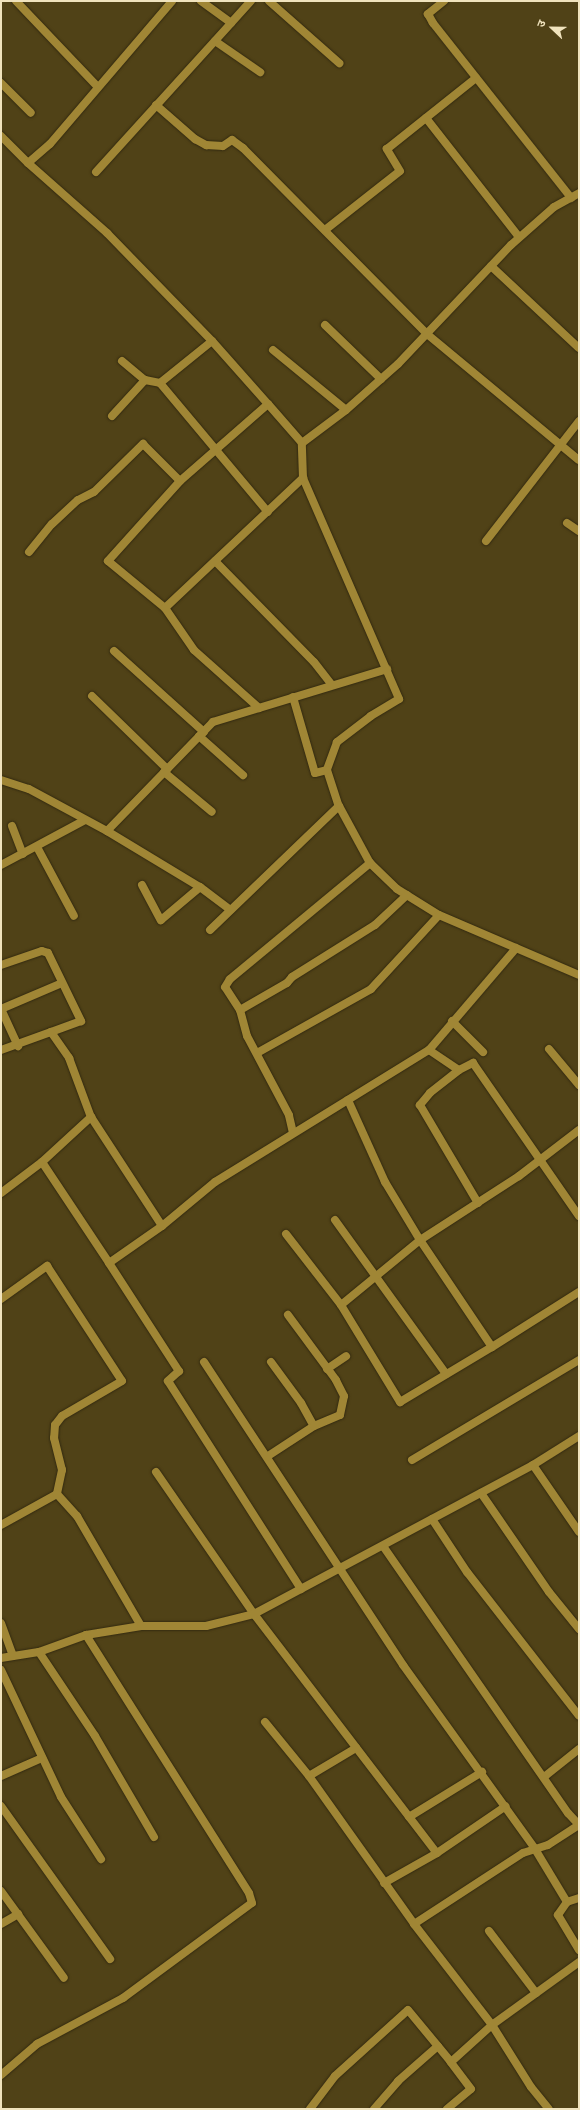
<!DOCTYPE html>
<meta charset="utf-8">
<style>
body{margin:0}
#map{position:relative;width:580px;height:2110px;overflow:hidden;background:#504217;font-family:"PT Sans","Noto Sans Devanagari",sans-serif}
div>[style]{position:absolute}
.roads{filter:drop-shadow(0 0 1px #322910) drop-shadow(0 0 1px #322910)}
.street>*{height:8px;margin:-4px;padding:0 4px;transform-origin:4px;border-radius:4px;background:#a08635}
span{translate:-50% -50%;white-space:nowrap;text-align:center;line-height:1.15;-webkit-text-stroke:3.5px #504217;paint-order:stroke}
.frame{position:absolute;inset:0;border:2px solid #f0e3bd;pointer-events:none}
.north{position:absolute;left:532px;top:8px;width:40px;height:40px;-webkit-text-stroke:3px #504217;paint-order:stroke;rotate:292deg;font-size:11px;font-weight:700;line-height:16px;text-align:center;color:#f0e3bd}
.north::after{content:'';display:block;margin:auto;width:14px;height:18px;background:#f0e3bd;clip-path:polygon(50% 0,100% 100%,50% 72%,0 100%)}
</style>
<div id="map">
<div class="roads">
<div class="street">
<div style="left:16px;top:1px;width:117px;rotate:46.4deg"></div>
<div style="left:201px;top:1px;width:37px;rotate:36deg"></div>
<div style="left:231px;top:23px;width:30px;rotate:-48deg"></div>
<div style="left:269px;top:1px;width:94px;rotate:41.5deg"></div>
<div style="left:444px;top:1px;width:21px;rotate:141deg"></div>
<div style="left:428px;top:14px;width:10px;rotate:61deg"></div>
<div style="left:433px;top:23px;width:223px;rotate:51.7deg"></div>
<div style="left:215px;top:41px;width:55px;rotate:34.6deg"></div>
<div style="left:1px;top:83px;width:42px;rotate:45deg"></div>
<div style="left:156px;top:105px;width:52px;rotate:41.1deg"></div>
<div style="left:195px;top:139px;width:13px;rotate:29deg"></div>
<div style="left:206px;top:145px;width:17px;rotate:3deg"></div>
<div style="left:223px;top:146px;width:11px;rotate:-34deg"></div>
<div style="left:232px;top:140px;width:14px;rotate:36deg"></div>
<div style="left:243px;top:148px;width:262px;rotate:45.3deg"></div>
<div style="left:427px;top:334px;width:197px;rotate:39.7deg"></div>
<div style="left:426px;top:118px;width:151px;rotate:52deg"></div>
<div style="left:1px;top:136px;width:38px;rotate:45deg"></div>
<div style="left:28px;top:163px;width:29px;rotate:-41deg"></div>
<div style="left:50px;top:144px;width:188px;rotate:-49.5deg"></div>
<div style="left:28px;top:163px;width:106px;rotate:41.5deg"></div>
<div style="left:107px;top:233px;width:151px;rotate:45.8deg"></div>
<div style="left:212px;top:341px;width:67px;rotate:141.1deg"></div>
<div style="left:160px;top:383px;width:168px;rotate:50.1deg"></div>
<div style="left:96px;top:172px;width:201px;rotate:-47.8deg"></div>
<div style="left:325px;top:230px;width:95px;rotate:-38.2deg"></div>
<div style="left:400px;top:171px;width:26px;rotate:-121deg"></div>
<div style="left:387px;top:149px;width:114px;rotate:-38.6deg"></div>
<div style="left:491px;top:266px;width:120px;rotate:43deg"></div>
<div style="left:325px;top:325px;width:78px;rotate:44deg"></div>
<div style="left:212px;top:341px;width:84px;rotate:48.4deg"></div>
<div style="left:273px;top:350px;width:94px;rotate:39.4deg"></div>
<div style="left:122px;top:361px;width:30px;rotate:40deg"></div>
<div style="left:145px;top:380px;width:15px;rotate:11deg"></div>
<div style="left:112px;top:416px;width:49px;rotate:-47.5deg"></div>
<div style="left:303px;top:478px;width:241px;rotate:66.5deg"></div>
<div style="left:399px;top:699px;width:33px;rotate:149deg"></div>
<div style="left:371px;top:716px;width:43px;rotate:142.6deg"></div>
<div style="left:337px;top:742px;width:30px;rotate:110deg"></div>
<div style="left:327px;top:770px;width:38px;rotate:72deg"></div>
<div style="left:339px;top:806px;width:65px;rotate:61.5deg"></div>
<div style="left:370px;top:863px;width:37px;rotate:44deg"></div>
<div style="left:397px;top:889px;width:49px;rotate:31.8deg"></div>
<div style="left:439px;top:915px;width:152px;rotate:23.2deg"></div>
<div style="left:567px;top:523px;width:14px;rotate:34deg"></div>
<div style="left:486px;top:541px;width:152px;rotate:-52.2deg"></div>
<div style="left:29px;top:552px;width:36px;rotate:-51deg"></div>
<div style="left:52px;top:524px;width:35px;rotate:-43deg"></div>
<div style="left:78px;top:500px;width:18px;rotate:-27deg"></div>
<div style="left:94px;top:492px;width:69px;rotate:-44.4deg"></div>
<div style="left:143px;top:444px;width:52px;rotate:45deg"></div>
<div style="left:215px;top:561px;width:141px;rotate:45.6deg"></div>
<div style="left:314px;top:662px;width:29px;rotate:52deg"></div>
<div style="left:165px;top:608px;width:74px;rotate:-140.5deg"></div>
<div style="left:108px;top:561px;width:108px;rotate:-48deg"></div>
<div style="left:180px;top:481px;width:117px;rotate:-41.2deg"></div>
<div style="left:268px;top:404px;width:52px;rotate:48.9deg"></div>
<div style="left:114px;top:651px;width:121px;rotate:42deg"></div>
<div style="left:92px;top:696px;width:105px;rotate:44.2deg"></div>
<div style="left:293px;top:697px;width:79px;rotate:73.9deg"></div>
<div style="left:315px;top:773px;width:12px;rotate:-14deg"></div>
<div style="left:259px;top:708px;width:87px;rotate:-138.3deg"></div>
<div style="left:194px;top:650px;width:51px;rotate:-124.6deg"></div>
<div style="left:165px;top:608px;width:190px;rotate:-43.3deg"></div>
<div style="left:303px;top:478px;width:35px;rotate:-92deg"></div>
<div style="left:302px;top:443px;width:55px;rotate:-36.9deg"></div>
<div style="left:346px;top:410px;width:69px;rotate:-41.5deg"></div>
<div style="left:398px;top:364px;width:164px;rotate:-46.5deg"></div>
<div style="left:511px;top:245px;width:57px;rotate:-41.5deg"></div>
<div style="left:554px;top:207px;width:29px;rotate:-29deg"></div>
<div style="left:199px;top:736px;width:59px;rotate:41.6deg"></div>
<div style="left:164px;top:772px;width:62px;rotate:39.8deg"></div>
<div style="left:1px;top:780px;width:29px;rotate:18deg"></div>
<div style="left:29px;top:789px;width:89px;rotate:28.3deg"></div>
<div style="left:107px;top:831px;width:152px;rotate:-45.8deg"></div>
<div style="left:213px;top:722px;width:182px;rotate:-16.9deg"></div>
<div style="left:12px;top:826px;width:30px;rotate:69deg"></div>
<div style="left:107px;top:831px;width:109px;rotate:31.1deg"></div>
<div style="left:200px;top:887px;width:38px;rotate:37deg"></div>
<div style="left:37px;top:847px;width:78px;rotate:61.8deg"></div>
<div style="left:1px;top:865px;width:95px;rotate:-28.2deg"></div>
<div style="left:142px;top:885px;width:40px;rotate:62deg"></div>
<div style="left:161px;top:920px;width:51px;rotate:-40.2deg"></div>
<div style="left:210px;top:930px;width:179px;rotate:-43.9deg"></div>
<div style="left:1px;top:965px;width:43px;rotate:-18.9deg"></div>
<div style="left:42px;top:951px;width:6px;rotate:18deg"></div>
<div style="left:48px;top:953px;width:76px;rotate:64.1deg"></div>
<div style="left:81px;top:1021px;width:32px;rotate:160deg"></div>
<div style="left:1px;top:1009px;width:66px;rotate:-23.1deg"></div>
<div style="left:1px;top:1009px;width:41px;rotate:65.3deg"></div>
<div style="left:240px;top:1010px;width:54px;rotate:-29.9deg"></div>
<div style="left:287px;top:983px;width:8px;rotate:-50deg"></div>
<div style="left:292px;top:977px;width:98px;rotate:-32.1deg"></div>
<div style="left:375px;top:925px;width:44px;rotate:-43.2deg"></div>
<div style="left:452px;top:1021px;width:44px;rotate:45deg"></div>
<div style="left:549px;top:1049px;width:47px;rotate:50.2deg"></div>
<div style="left:1px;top:1050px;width:53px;rotate:-19.8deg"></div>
<div style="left:51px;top:1032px;width:32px;rotate:55deg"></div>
<div style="left:69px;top:1058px;width:63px;rotate:69.6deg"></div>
<div style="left:91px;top:1117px;width:130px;rotate:56.9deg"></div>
<div style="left:429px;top:1050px;width:36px;rotate:34deg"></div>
<div style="left:459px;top:1070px;width:16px;rotate:-27deg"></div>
<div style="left:473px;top:1063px;width:186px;rotate:55.3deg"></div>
<div style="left:257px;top:1053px;width:131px;rotate:-29.3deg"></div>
<div style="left:371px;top:989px;width:100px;rotate:-47.4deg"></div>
<div style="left:459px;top:1070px;width:37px;rotate:142deg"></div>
<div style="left:430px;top:1093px;width:16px;rotate:130deg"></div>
<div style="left:420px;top:1105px;width:114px;rotate:59.4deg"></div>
<div style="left:579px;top:1130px;width:76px;rotate:142.5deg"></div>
<div style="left:519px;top:1176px;width:118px;rotate:147.1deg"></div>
<div style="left:420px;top:1240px;width:129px;rotate:56.1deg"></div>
<div style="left:492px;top:1347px;width:103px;rotate:-32.3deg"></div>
<div style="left:293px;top:1133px;width:18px;rotate:-103deg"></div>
<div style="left:289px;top:1115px;width:89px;rotate:-118deg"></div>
<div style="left:247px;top:1036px;width:27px;rotate:-105deg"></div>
<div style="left:240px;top:1010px;width:27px;rotate:-123deg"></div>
<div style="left:225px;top:987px;width:9px;rotate:-58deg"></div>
<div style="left:230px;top:979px;width:182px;rotate:-39.6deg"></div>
<div style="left:42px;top:1162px;width:121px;rotate:56.4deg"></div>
<div style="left:109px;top:1263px;width:65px;rotate:-34.9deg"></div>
<div style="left:162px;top:1226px;width:69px;rotate:-39.7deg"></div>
<div style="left:215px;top:1182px;width:251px;rotate:-31.7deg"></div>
<div style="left:429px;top:1050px;width:134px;rotate:-49.5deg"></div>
<div style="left:1px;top:1193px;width:51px;rotate:-37.1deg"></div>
<div style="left:42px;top:1162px;width:67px;rotate:-42.6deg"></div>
<div style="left:335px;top:1220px;width:190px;rotate:54.2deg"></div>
<div style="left:286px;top:1234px;width:90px;rotate:52.2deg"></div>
<div style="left:341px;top:1305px;width:114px;rotate:58.7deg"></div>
<div style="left:400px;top:1402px;width:107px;rotate:-30.9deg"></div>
<div style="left:109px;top:1263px;width:129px;rotate:57.1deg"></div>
<div style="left:179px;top:1371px;width:15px;rotate:138deg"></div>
<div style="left:168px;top:1381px;width:247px;rotate:57.4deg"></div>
<div style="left:1px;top:1299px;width:57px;rotate:-35.7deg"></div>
<div style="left:47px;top:1266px;width:137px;rotate:56.9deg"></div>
<div style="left:122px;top:1381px;width:69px;rotate:149.7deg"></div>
<div style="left:62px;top:1416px;width:11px;rotate:128deg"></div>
<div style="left:55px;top:1425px;width:13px;rotate:94deg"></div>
<div style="left:54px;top:1438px;width:33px;rotate:76deg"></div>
<div style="left:62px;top:1470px;width:25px;rotate:102deg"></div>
<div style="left:341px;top:1305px;width:102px;rotate:-39.4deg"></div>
<div style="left:420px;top:1240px;width:68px;rotate:-121.1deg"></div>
<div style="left:385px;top:1182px;width:90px;rotate:-114.3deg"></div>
<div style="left:204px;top:1362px;width:363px;rotate:56.7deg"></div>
<div style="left:403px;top:1665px;width:226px;rotate:54.3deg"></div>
<div style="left:535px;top:1849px;width:62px;rotate:58.9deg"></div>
<div style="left:271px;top:1362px;width:51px;rotate:53.8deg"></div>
<div style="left:301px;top:1403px;width:26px;rotate:61deg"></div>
<div style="left:327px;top:1369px;width:23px;rotate:-34deg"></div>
<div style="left:268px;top:1456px;width:55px;rotate:-33.1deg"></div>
<div style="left:314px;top:1426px;width:28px;rotate:-23deg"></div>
<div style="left:340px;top:1415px;width:19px;rotate:-78deg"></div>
<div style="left:344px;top:1396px;width:18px;rotate:-117deg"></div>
<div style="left:336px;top:1380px;width:81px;rotate:-126.4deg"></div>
<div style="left:412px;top:1460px;width:195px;rotate:-30.9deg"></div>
<div style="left:533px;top:1465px;width:81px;rotate:55.5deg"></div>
<div style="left:156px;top:1472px;width:173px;rotate:55.4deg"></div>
<div style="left:254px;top:1614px;width:301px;rotate:52.6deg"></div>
<div style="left:481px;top:1493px;width:120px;rotate:55.5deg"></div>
<div style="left:549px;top:1592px;width:48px;rotate:51deg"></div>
<div style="left:432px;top:1519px;width:64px;rotate:56.6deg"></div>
<div style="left:467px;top:1572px;width:182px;rotate:52.1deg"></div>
<div style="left:1px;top:1525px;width:64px;rotate:-29deg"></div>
<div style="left:57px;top:1494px;width:30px;rotate:48deg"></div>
<div style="left:77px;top:1516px;width:127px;rotate:59.8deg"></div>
<div style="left:383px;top:1546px;width:325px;rotate:55.3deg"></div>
<div style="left:568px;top:1813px;width:16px;rotate:47deg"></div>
<div style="left:1px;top:1623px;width:35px;rotate:70deg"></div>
<div style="left:39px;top:1652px;width:101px;rotate:56.3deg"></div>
<div style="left:95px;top:1736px;width:117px;rotate:59.7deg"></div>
<div style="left:1px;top:1658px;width:38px;rotate:-9deg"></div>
<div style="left:39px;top:1652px;width:50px;rotate:-19.9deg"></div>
<div style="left:86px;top:1635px;width:56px;rotate:-9.3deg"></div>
<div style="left:141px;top:1626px;width:65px"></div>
<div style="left:206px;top:1626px;width:49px;rotate:-14deg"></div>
<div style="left:254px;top:1614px;width:316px;rotate:-28.1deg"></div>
<div style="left:533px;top:1465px;width:54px;rotate:-32.2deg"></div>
<div style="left:1px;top:1670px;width:140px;rotate:64.7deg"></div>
<div style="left:61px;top:1797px;width:74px;rotate:57.2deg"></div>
<div style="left:265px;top:1722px;width:70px;rotate:50.8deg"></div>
<div style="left:309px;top:1776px;width:55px;rotate:-30.8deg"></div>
<div style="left:1px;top:1776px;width:45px;rotate:-23.7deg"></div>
<div style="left:309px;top:1776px;width:181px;rotate:54.6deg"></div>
<div style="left:414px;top:1924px;width:128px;rotate:52.3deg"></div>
<div style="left:492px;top:2025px;width:73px;rotate:57.8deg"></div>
<div style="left:531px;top:2087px;width:28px;rotate:51deg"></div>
<div style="left:544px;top:1777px;width:45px;rotate:-38.7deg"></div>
<div style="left:1px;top:1806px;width:188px;rotate:54.5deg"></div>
<div style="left:409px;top:1817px;width:86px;rotate:-31.7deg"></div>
<div style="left:384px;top:1883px;width:61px;rotate:-29.5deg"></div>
<div style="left:437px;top:1853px;width:83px;rotate:-34.3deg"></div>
<div style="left:1px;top:1891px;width:107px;rotate:54.1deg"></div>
<div style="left:579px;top:1898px;width:13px;rotate:162deg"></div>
<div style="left:567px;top:1902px;width:16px;rotate:125deg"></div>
<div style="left:558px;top:1915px;width:41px;rotate:59deg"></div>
<div style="left:1px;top:1924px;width:20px;rotate:-30deg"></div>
<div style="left:414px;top:1924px;width:130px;rotate:-33.1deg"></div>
<div style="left:523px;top:1853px;width:26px;rotate:-18deg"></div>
<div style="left:548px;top:1845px;width:37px;rotate:-33deg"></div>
<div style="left:489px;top:1931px;width:78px;rotate:52.8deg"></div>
<div style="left:1px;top:2075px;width:48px;rotate:-40.7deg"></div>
<div style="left:37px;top:2044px;width:98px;rotate:-28.1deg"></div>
<div style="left:123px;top:1998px;width:160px;rotate:-36.4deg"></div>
<div style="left:252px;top:1903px;width:10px;rotate:-107deg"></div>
<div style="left:249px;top:1893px;width:305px;rotate:-122.3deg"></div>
<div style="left:310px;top:2109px;width:41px;rotate:-52.9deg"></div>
<div style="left:335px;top:2076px;width:98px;rotate:-42.1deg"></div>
<div style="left:408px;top:2010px;width:67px;rotate:50.4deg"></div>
<div style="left:451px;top:2062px;width:55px;rotate:-42.1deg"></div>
<div style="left:492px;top:2025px;width:107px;rotate:-35.9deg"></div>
<div style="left:374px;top:2109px;width:37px;rotate:-49deg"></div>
<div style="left:398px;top:2081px;width:53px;rotate:-41.2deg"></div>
<div style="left:447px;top:2109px;width:31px;rotate:-40deg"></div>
<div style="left:471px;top:2089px;width:34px;rotate:-127deg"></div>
</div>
</div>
<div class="frame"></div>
<div class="north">उ</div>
</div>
